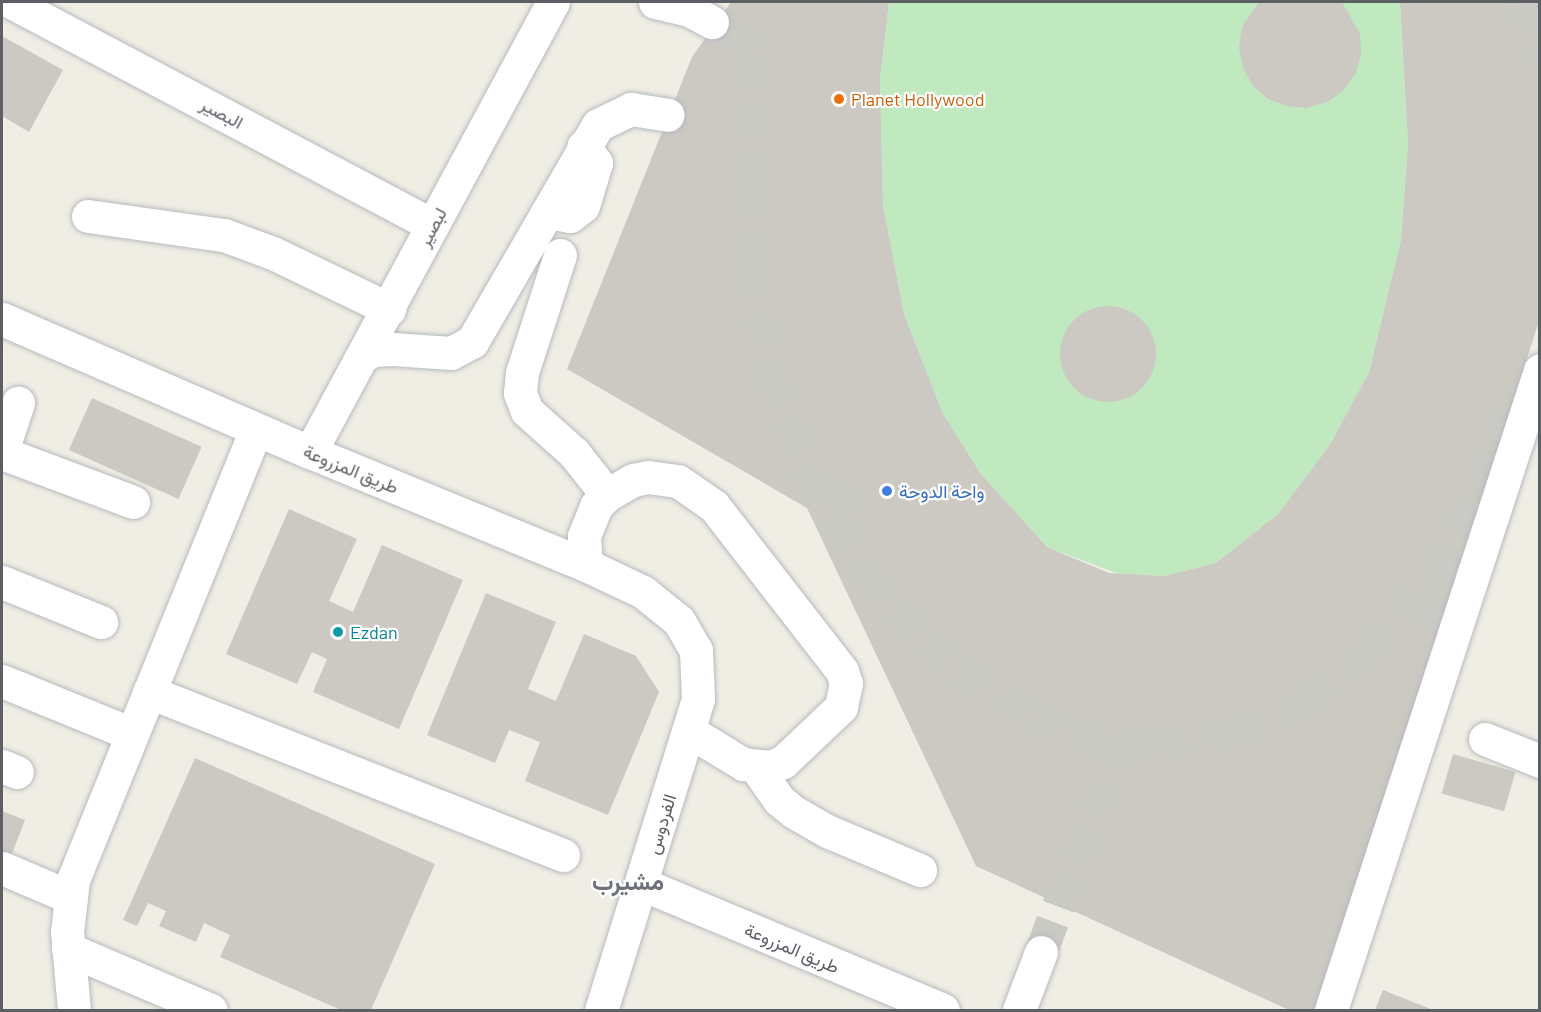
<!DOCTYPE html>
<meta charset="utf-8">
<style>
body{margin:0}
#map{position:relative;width:1541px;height:1012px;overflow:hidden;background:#efede4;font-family:Barlow,Vazirmatn,sans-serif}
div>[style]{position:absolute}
.green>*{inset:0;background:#c0e9bf}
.building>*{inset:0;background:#ccc9c3;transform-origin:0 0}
.round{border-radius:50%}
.minor-tunnel>*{height:33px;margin-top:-16.5px;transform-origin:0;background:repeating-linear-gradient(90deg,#cacac4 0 33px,transparent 0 49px)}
.roads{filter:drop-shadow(0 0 2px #b6babf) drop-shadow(0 0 2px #b6babf)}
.minor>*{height:33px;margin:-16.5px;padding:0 16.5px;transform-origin:16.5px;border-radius:16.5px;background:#fff}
.dots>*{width:16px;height:16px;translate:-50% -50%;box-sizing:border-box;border:3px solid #fff;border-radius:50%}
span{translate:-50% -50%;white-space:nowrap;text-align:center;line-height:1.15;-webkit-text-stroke:4.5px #fff;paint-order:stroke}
.food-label{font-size:18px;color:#c56008}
.left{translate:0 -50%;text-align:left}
.street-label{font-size:18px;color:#5c6065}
.shop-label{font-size:18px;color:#366cbe}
.culture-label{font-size:18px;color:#0d838f}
.district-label{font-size:24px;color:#6d7278;font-weight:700}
.frame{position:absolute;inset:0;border:3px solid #5c6065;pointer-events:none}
</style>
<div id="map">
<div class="green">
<div style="clip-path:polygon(889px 2px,1400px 2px,1408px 144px,1401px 240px,1369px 372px,1329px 446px,1278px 514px,1216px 563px,1164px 576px,1119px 574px,1047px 547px,981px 474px,943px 414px,904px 314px,883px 205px,880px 80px)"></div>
</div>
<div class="building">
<div style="clip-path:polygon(731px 2px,889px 2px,880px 80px,883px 205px,904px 314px,943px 414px,981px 474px,1047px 547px,1109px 573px,1164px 576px,1216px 563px,1278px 514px,1329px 446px,1369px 372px,1401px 240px,1408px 144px,1400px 2px,1540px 2px,1540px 318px,1317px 1010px,1289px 1010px,976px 866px,807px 508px,567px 369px,692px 57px)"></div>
<div style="clip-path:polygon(1259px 2px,1342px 2px,1360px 34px,1361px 54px,1356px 73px,1344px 90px,1327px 102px,1307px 108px,1287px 106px,1268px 99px,1253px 86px,1243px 68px,1239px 48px,1242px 27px)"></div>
<div style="clip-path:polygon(2px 36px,63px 70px,29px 132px,2px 116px)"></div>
<div class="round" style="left:1060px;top:306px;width:96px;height:96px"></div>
<div style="left:92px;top:398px;width:120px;height:57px;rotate:24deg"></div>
<div style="clip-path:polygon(289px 509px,357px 539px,329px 601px,353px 612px,382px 545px,463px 580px,399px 729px,313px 692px,327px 659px,312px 652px,297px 684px,226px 654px)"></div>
<div style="clip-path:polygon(486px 593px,556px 622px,528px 689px,556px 701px,584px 634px,636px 656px,659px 692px,608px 815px,525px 781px,540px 742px,509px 730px,495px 763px,427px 735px)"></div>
<div style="left:1453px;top:754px;width:65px;height:41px;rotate:16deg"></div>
<div style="clip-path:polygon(195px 758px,435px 864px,371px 1010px,341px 1010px,220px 957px,230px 935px,204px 923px,196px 942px,159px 926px,166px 911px,148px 903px,137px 926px,123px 920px)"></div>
<div style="clip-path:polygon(2px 811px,25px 820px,11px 856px,2px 853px)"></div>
<div style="clip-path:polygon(1383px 990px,1433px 1010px,1375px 1010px)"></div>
</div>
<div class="minor-tunnel">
<div style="left:1522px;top:2px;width:66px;rotate:74.1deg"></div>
<div style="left:712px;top:22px;width:36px;rotate:28deg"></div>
<div style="left:744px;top:39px;width:15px;rotate:58deg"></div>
<div style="left:752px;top:52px;width:132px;rotate:93.5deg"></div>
<div style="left:744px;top:184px;width:80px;rotate:87.1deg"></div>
<div style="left:748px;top:264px;width:112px;rotate:78.7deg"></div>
<div style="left:770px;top:374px;width:108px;rotate:68.9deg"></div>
<div style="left:809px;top:475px;width:112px;rotate:60deg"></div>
<div style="left:865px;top:572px;width:89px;rotate:49.5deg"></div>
<div style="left:923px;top:640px;width:45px;rotate:40.5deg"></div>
<div style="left:957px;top:669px;width:90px;rotate:31.4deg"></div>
<div style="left:1034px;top:716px;width:45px;rotate:20.9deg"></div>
<div style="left:1076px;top:732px;width:45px;rotate:12.8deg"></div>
<div style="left:1120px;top:742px;width:39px;rotate:3deg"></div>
<div style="left:1159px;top:744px;width:77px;rotate:-8.2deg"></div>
<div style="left:1235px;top:733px;width:77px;rotate:-23.6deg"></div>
<div style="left:1306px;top:702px;width:76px;rotate:-38.1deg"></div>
<div style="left:1366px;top:655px;width:103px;rotate:-51.7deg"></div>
<div style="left:1430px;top:574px;width:52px;rotate:-57.5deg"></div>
<div style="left:1458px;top:530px;width:155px;rotate:-66.1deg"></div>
<div style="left:827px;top:507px;width:40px;rotate:-32deg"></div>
<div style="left:1415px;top:595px;width:44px;rotate:43.2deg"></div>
<div style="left:1041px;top:952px;width:224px;rotate:-69.4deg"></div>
</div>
<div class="roads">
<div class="minor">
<div style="left:11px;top:2px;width:476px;rotate:27.9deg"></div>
<div style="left:655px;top:2px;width:35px;rotate:13deg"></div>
<div style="left:689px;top:10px;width:26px;rotate:28deg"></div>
<div style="left:547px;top:212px;width:23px;rotate:10deg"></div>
<div style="left:570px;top:216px;width:16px;rotate:-38deg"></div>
<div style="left:583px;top:206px;width:45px;rotate:-73.2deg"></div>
<div style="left:596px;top:163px;width:21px;rotate:-127deg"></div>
<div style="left:88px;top:216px;width:137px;rotate:8deg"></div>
<div style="left:224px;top:235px;width:54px;rotate:20.4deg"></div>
<div style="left:275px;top:254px;width:127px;rotate:25.8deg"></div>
<div style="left:560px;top:255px;width:124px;rotate:107.9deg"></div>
<div style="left:522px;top:373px;width:20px;rotate:96deg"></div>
<div style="left:520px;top:393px;width:19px;rotate:69deg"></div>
<div style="left:527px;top:411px;width:63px;rotate:41.8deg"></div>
<div style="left:574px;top:453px;width:53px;rotate:51.8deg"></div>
<div style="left:2px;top:319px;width:335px;rotate:23.4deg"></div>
<div style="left:310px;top:452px;width:298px;rotate:22.3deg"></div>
<div style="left:586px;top:565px;width:63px;rotate:25.3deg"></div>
<div style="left:643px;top:592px;width:46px;rotate:38.9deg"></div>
<div style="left:679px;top:621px;width:34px;rotate:60deg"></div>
<div style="left:696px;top:650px;width:49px;rotate:87.7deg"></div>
<div style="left:698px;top:699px;width:326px;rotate:107.3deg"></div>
<div style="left:362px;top:356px;width:13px;rotate:-27deg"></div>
<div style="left:374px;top:350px;width:19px;rotate:-3deg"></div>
<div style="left:393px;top:349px;width:58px;rotate:3.9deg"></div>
<div style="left:451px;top:353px;width:24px;rotate:-28deg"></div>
<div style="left:472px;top:342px;width:251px;rotate:-59.9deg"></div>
<div style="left:598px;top:125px;width:37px;rotate:-26deg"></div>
<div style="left:631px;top:109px;width:37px;rotate:9deg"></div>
<div style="left:2px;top:451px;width:51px;rotate:-71.6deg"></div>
<div style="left:310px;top:452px;width:511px;rotate:-61.63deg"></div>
<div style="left:2px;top:453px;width:140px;rotate:20.5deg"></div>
<div style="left:586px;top:565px;width:29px;rotate:-94deg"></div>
<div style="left:584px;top:536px;width:32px;rotate:-68deg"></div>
<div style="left:596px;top:506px;width:16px;rotate:-45deg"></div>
<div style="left:607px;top:495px;width:30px;rotate:-30deg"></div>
<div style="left:633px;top:480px;width:15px;rotate:-11deg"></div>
<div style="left:648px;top:477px;width:30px;rotate:8deg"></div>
<div style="left:678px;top:481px;width:44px;rotate:34.8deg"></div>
<div style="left:714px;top:506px;width:209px;rotate:52.2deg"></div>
<div style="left:842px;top:671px;width:13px;rotate:72deg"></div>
<div style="left:846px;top:683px;width:25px;rotate:102deg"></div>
<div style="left:841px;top:707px;width:80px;rotate:136.5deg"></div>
<div style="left:783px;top:762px;width:14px;rotate:159deg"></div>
<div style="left:770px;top:767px;width:27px;rotate:-174deg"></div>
<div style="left:743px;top:764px;width:63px;rotate:-148.6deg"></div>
<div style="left:2px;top:582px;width:107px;rotate:22deg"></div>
<div style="left:2px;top:681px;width:140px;rotate:22.2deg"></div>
<div style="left:149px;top:692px;width:445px;rotate:21.5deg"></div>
<div style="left:1485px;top:739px;width:59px;rotate:21.8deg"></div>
<div style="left:2px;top:766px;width:16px;rotate:22deg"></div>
<div style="left:756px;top:767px;width:40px;rotate:55.1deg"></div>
<div style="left:779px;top:800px;width:19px;rotate:39deg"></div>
<div style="left:794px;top:812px;width:38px;rotate:30deg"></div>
<div style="left:827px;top:831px;width:101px;rotate:22.8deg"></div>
<div style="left:2px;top:868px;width:74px;rotate:23.1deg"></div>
<div style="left:642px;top:884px;width:326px;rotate:22.7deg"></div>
<div style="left:68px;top:949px;width:155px;rotate:23.1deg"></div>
<div style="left:74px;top:1010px;width:78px;rotate:-95.1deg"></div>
<div style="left:67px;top:932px;width:52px;rotate:-83.4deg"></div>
<div style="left:73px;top:880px;width:486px;rotate:-67.9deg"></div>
<div style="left:1019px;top:1010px;width:62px;rotate:-69.2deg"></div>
<div style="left:1331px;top:1010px;width:673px;rotate:-71.91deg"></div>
</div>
</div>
<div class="dots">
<div style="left:839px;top:99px;background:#e8710a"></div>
<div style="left:887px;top:491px;background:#3f7fe0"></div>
<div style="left:338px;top:632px;background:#0f9aa8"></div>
</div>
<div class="food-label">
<span class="left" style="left:851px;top:99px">Planet Hollywood</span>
</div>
<div class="street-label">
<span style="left:222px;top:113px;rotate:28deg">البصير</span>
<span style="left:432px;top:227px;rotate:-62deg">لبصير</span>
<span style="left:351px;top:469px;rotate:22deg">طريق المزروعة</span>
<span style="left:661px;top:824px;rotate:-73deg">الفردوس</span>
<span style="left:792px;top:948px;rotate:23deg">طريق المزروعة</span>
</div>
<div class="shop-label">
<span class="left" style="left:899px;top:491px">واحة الدوحة</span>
</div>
<div class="culture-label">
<span class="left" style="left:350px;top:632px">Ezdan</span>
</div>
<div class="district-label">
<span style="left:628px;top:881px">مشيرب</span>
</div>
<div class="frame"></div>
</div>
